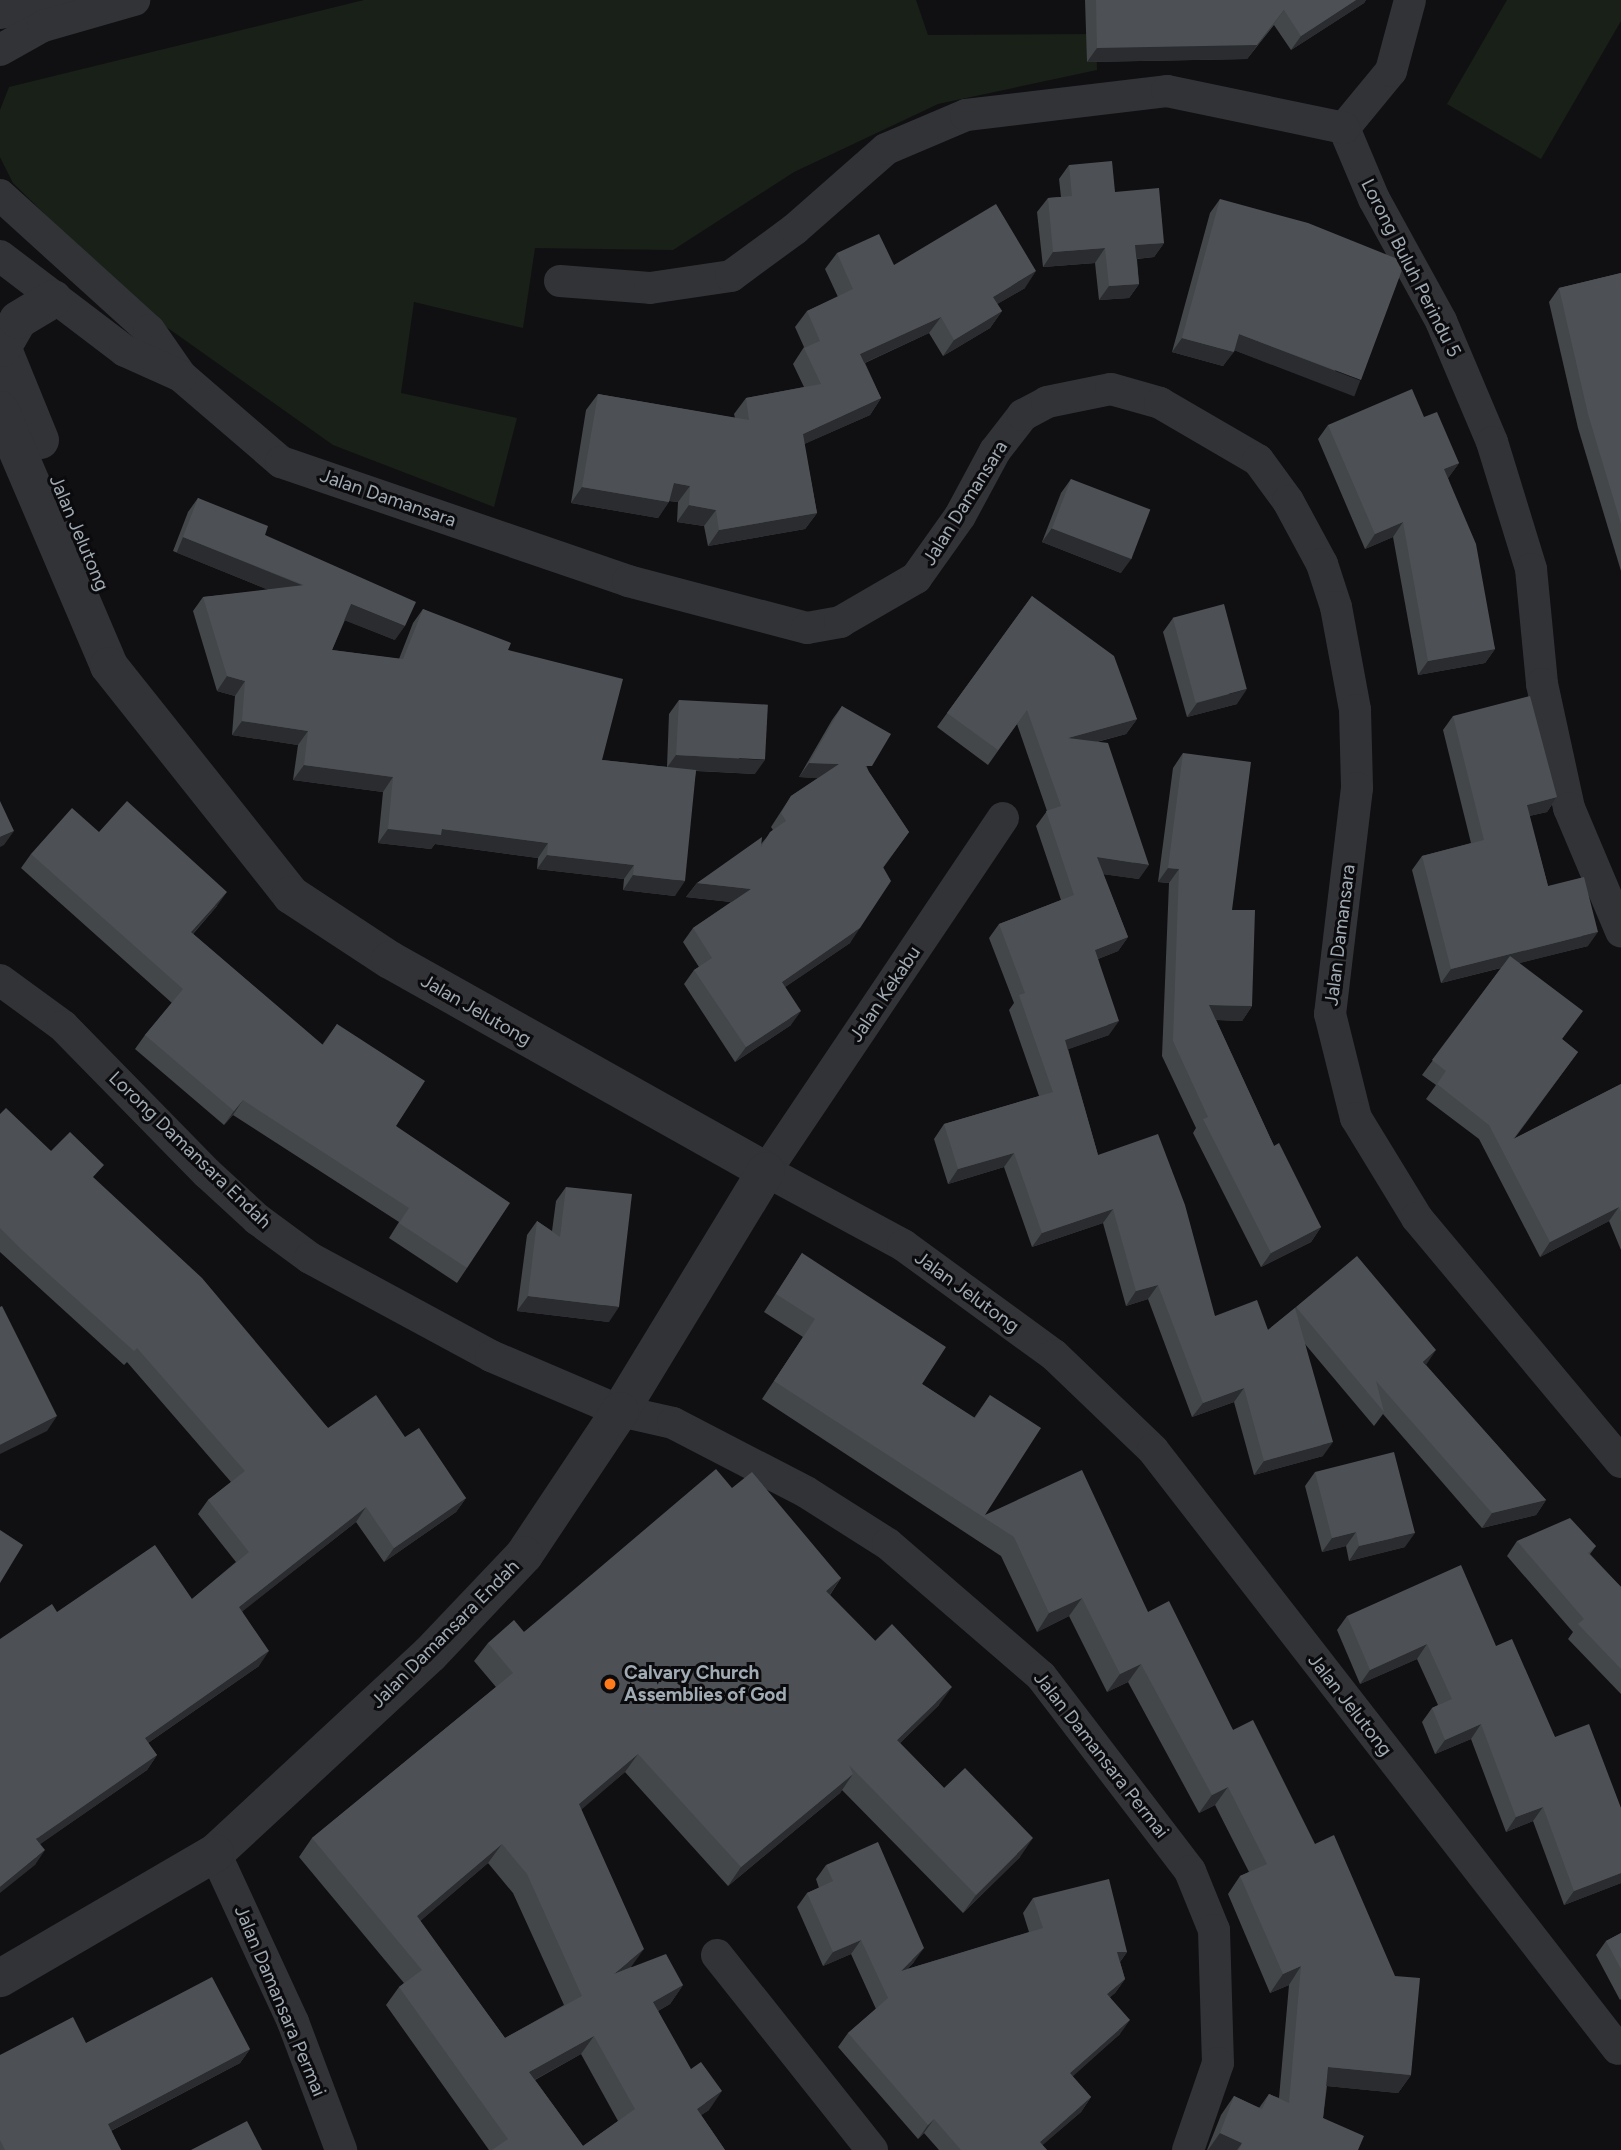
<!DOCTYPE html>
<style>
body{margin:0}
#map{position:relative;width:1621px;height:2150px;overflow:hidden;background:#101012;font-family:Figtree,sans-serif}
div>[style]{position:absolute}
.green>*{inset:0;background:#192018}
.minor>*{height:32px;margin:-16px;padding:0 16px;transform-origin:16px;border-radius:16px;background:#313337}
.tertiary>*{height:38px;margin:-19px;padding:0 19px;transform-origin:19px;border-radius:19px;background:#313337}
.wall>*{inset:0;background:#43474a}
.shaded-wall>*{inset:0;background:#2a2c2f;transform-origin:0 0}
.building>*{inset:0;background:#4d5155;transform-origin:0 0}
.dots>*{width:19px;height:19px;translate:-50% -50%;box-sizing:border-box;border:4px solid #0b0b0d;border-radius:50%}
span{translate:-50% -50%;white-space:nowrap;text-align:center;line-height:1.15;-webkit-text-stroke:6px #0b0b0d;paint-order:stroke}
.street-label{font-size:19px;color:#a0abb4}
.poi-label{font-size:19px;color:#a0abb4;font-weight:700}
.left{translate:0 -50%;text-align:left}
</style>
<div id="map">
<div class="green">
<div style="clip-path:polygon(364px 0,916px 0,928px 35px,1096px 34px,1097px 70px,938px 104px,794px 172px,673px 250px,535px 248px,523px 328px,414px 302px,401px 393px,517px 418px,494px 507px,333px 445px,141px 309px,13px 183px,0 157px,0 110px,9px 87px)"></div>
<div style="clip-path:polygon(1507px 0,1621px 0,1621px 21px,1541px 159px,1447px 104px)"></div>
</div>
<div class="minor">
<div style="left:0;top:13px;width:79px;rotate:-9.5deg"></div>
<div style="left:0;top:50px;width:49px;rotate:-29.2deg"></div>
<div style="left:43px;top:26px;width:95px;rotate:-15.9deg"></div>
<div style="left:1344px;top:128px;width:77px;rotate:67.1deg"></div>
<div style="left:1374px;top:199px;width:139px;rotate:61.2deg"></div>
<div style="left:1441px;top:321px;width:131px;rotate:67.1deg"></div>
<div style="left:1492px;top:442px;width:133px;rotate:72.9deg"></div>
<div style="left:1531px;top:569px;width:116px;rotate:84.5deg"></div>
<div style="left:1542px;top:684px;width:127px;rotate:77.7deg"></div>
<div style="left:1569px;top:808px;width:134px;rotate:67.1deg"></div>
<div style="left:1344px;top:128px;width:74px;rotate:-50.5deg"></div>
<div style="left:1391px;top:71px;width:73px;rotate:-75deg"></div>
<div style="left:0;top:195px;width:201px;rotate:42.2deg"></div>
<div style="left:149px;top:330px;width:56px;rotate:55.2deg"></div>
<div style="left:181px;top:376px;width:132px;rotate:40.7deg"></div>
<div style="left:281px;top:462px;width:367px;rotate:18.9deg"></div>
<div style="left:628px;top:581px;width:185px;rotate:14.7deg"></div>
<div style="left:807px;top:628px;width:34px;rotate:-10deg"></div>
<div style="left:840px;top:622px;width:88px;rotate:-30.1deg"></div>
<div style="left:916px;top:578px;width:76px;rotate:-54.6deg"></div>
<div style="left:960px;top:516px;width:74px;rotate:-61.7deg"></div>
<div style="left:995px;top:451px;width:46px;rotate:-52.1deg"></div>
<div style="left:1023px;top:415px;width:27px;rotate:-28deg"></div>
<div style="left:1047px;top:402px;width:65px;rotate:-11.5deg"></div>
<div style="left:1111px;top:389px;width:51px;rotate:15.9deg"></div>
<div style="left:1160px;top:403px;width:113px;rotate:30.2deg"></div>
<div style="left:1258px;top:460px;width:51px;rotate:53.8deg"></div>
<div style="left:1288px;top:501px;width:72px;rotate:61.6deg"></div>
<div style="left:1322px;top:564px;width:45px;rotate:72deg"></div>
<div style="left:1336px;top:607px;width:105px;rotate:79.5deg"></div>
<div style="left:1355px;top:710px;width:78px;rotate:88.5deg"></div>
<div style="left:1357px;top:788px;width:228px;rotate:96.8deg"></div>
<div style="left:1330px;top:1014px;width:107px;rotate:76deg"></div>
<div style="left:1356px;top:1118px;width:117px;rotate:58.6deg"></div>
<div style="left:1417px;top:1218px;width:318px;rotate:50.1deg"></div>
<div style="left:0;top:256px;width:157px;rotate:37.2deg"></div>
<div style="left:125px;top:351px;width:61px;rotate:24.1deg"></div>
<div style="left:560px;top:281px;width:90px;rotate:4.4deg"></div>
<div style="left:650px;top:288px;width:82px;rotate:-8.4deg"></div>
<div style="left:731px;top:276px;width:79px;rotate:-36.3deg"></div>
<div style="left:795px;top:229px;width:121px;rotate:-41.3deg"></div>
<div style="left:886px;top:149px;width:87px;rotate:-23deg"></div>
<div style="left:966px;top:115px;width:202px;rotate:-6.8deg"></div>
<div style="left:1167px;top:91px;width:181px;rotate:11.8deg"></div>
<div style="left:1003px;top:818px;width:425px;rotate:123.9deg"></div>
<div style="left:766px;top:1171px;width:156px;rotate:28.4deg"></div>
<div style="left:903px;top:1245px;width:187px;rotate:36.1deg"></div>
<div style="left:1054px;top:1355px;width:137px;rotate:43.8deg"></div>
<div style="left:1153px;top:1450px;width:758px;rotate:52.18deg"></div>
<div style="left:0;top:980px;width:78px;rotate:36.1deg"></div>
<div style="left:63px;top:1026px;width:206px;rotate:45.6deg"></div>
<div style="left:207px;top:1173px;width:68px;rotate:42.6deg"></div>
<div style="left:257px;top:1219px;width:66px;rotate:36.3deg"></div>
<div style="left:310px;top:1258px;width:206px;rotate:28.4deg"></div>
<div style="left:491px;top:1356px;width:140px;rotate:23.1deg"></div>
<div style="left:620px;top:1411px;width:54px;rotate:12.8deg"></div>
<div style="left:673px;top:1423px;width:150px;rotate:27.4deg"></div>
<div style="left:806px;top:1492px;width:97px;rotate:32.4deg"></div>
<div style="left:888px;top:1544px;width:202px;rotate:40.8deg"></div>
<div style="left:1041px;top:1676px;width:245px;rotate:52.6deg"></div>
<div style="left:1190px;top:1871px;width:64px;rotate:67.9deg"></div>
<div style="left:1214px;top:1930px;width:133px;rotate:88.3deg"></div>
<div style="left:1218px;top:2063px;width:92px;rotate:109deg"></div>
<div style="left:215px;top:1853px;width:186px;rotate:65.2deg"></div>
<div style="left:293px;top:2022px;width:137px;rotate:69.4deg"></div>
<div style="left:717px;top:1955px;width:249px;rotate:51.5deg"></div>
</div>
<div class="tertiary">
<div style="left:0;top:342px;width:106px;rotate:67.8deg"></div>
<div style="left:2px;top:348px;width:32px;rotate:-60deg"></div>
<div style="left:18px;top:320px;width:41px;rotate:-31deg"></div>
<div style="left:0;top:410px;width:278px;rotate:66.9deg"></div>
<div style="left:109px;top:666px;width:293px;rotate:51.5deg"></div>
<div style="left:291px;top:895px;width:118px;rotate:33.3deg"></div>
<div style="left:390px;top:960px;width:431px;rotate:29.3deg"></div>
<div style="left:766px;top:1171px;width:281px;rotate:121.3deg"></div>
<div style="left:620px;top:1411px;width:173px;rotate:123.7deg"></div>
<div style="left:524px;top:1555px;width:137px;rotate:133.5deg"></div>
<div style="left:430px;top:1654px;width:293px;rotate:137.2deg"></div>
<div style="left:215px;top:1853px;width:249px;rotate:149.8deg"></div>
</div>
<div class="wall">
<div style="clip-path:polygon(1085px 0,1366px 0,1364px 3px,1291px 50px,1274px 25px,1247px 59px,1087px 62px)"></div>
<div style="clip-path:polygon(1069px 165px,1115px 192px,1164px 243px,1154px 257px,1137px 259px,1139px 284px,1129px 298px,1099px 300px,1095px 263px,1043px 267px,1037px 212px,1048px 198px,1061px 197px,1059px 179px)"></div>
<div style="clip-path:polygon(1220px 199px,1351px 394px,1234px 350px,1223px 366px,1172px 352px,1210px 213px)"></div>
<div style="clip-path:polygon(837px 253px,894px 265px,1025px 288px,997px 304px,1002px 311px,990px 328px,943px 356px,929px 333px,865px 363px,881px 398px,870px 415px,804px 444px,817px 513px,805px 529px,708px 546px,704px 526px,677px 522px,678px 502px,669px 501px,658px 518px,571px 503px,586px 410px,598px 394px,735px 418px,734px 414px,746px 398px,804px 387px,793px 364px,804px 347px,795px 327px,807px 311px,838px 297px,825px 269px)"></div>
<div style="clip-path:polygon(1621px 273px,1621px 571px,1578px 428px,1549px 302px,1559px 288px)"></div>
<div style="clip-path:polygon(1424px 417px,1459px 463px,1448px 478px,1495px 649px,1485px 663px,1418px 675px,1393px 537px,1365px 549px,1318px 439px,1328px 425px)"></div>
<div style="clip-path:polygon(1071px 479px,1121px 573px,1042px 542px,1061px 493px)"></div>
<div style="clip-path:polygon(198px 498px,265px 535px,395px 640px,345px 620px,332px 650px,399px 659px,413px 623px,423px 609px,508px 650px,602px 760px,667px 767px,669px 714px,679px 700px,755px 774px,696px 771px,675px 896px,623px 890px,624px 879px,537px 869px,538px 858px,435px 844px,431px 849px,378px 843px,383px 792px,293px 780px,298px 745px,232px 735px,235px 696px,217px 691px,193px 611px,203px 597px,269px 590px,173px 551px,188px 512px)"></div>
<div style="clip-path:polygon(1032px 596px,1137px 719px,1126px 734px,1097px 742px,1139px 879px,1103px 874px,1128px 937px,1118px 951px,1098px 959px,1109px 1035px,1068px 1049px,1098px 1155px,1215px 1316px,1268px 1330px,1296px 1307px,1426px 1365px,1546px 1500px,1536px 1515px,1482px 1528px,1383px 1414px,1374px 1426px,1305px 1344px,1323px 1456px,1254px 1475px,1234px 1402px,1192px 1417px,1148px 1299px,1126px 1306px,1103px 1223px,1032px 1247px,1004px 1167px,948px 1184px,934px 1139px,944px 1124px,1039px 1096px,1009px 1010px,1014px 1003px,989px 938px,999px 924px,1061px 900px,1036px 826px,1047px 811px,1017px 724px,988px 765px,937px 727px)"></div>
<div style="clip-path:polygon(1173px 618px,1237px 704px,1187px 717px,1163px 632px)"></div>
<div style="clip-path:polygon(842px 706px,869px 772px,909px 832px,883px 868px,850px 943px,785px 987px,791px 1025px,735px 1062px,684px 984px,694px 970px,699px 967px,683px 942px,693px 928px,731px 902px,686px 897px,697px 883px,761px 844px,773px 830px,771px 827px,791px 796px,818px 778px,799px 777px,832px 720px)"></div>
<div style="clip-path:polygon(1453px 716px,1557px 797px,1547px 812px,1529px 816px,1548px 886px,1588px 946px,1519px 963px,1562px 1039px,1578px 1052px,1514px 1139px,1621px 1084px,1621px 1250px,1609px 1221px,1540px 1257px,1479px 1139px,1426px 1099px,1436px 1085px,1422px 1075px,1501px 968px,1441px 983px,1412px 870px,1422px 856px,1471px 843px,1443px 730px)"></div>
<div style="clip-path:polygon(1183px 753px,1232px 910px,1252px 1006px,1242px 1021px,1216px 1020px,1274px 1146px,1321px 1227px,1311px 1242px,1261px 1267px,1193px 1133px,1196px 1128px,1162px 1056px,1169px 883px,1158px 882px,1173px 768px)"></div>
<div style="clip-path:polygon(99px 832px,217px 906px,193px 934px,322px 1045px,337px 1024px,396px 1126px,467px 1268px,457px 1283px,389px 1238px,399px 1222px,233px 1115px,224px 1125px,135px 1049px,145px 1035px,172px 1003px,21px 868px,31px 854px)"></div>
<div style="clip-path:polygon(0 1114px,51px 1151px,94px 1179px,328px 1428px,405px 1437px,466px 1498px,456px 1512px,384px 1562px,356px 1522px,242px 1611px,259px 1666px,148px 1743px,157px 1755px,147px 1770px,40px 1844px,35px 1865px,57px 1612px,192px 1599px,236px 1562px,198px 1514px,208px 1500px,231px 1482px,127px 1362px,124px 1365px,0 1252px)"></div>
<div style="clip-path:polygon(566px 1187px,609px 1322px,517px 1311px,527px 1235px,537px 1221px,552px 1231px,556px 1201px)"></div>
<div style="clip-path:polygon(802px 1253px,922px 1384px,974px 1418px,990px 1395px,985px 1515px,1148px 1612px,1233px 1730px,1411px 2075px,1398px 2093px,1327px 2086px,1323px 2118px,1358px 2150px,1207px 2150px,1221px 2115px,1234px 2096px,1259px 2108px,1269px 2094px,1279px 2098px,1289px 1985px,1270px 1993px,1228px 1894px,1240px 1876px,1249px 1872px,1215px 1805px,1199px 1813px,1128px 1682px,1107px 1692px,1069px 1616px,1037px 1632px,1001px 1556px,762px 1399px,803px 1337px,764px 1312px)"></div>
<div style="clip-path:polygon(1315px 1472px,1405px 1547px,1349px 1561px,1346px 1546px,1322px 1552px,1305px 1486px)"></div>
<div style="clip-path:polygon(evenodd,732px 1488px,841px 1578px,830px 1595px,939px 1705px,900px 1743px,944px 1788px,1020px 1857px,963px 1913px,842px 1790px,840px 1793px,728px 1886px,625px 1772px,581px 1809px,631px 1967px,683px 1985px,670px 2004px,658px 2011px,709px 2110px,701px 2115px,725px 2150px,489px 2150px,386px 2005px,399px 1987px,404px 1983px,299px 1857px,312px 1838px,496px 1687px,474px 1661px,488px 1643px,524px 1632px,732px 1488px,488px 1863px,513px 1893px,564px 2005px,505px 2038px,420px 1921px,488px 1863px,732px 1488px,581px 2054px,618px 2121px,583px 2146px,535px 2080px,581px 2054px)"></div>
<div style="clip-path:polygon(1517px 1541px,1596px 1546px,1590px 1554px,1621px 1587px,1621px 1694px,1568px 1639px,1573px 1632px,1507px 1556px)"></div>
<div style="clip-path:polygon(1347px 1616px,1496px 1646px,1555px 1737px,1621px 1808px,1621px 1883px,1564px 1905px,1533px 1821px,1506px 1832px,1471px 1739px,1435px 1754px,1422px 1722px,1432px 1708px,1438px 1705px,1417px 1659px,1360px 1684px,1337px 1630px)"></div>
<div style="clip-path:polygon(826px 1865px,914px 1962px,907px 1969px,1029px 1932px,1023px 1913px,1033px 1898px,1127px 1952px,1120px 1962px,1125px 1979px,1115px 1993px,1110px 1997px,1120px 2034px,1072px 2076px,1091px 2097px,1081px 2112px,1042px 2145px,1047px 2150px,939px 2150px,924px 2133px,918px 2139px,838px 2047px,848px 2033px,876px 2009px,851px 1954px,823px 1966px,797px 1907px,807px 1893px,819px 1888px,816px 1879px)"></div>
<div style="clip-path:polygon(1621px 1933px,1621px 1999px,1620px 2000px,1596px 1955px,1606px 1941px)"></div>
<div style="clip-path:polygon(86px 2043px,250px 2049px,240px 2063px,111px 2131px,121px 2150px,0 2150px,0 2055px)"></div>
</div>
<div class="shaded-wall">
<div style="clip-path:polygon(1356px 0,1366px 0,1364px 3px,1291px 50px,1301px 36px)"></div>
<div style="clip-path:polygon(1284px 10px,1247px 59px,1087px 62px,1097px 48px)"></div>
<div style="clip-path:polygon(1164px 243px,1154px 257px,1125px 260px,1135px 245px)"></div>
<div style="clip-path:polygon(1105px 248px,1095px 263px,1043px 267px,1053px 252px)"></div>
<div style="clip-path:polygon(1036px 271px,1025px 288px,982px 313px,993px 297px)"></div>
<div style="clip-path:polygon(1139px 284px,1129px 298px,1099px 300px,1109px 286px)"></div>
<div style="clip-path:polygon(1002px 311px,990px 328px,943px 356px,954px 340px)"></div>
<div style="clip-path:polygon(941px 317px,929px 333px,849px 370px,860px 354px)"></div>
<div style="left:1239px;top:334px;width:130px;height:17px;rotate:21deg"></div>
<div style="clip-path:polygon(1182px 338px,1234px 352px,1223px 366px,1172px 352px)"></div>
<div style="clip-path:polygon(881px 398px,870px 415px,791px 450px,803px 434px)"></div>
<div style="clip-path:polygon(1459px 463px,1449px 477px,1434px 484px,1444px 469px)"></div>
<div style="clip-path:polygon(674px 483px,690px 486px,678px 502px,662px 500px)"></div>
<div style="clip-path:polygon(582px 487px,669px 502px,658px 518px,571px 503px)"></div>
<div style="clip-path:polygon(689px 505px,716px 510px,704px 526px,677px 522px)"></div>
<div style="clip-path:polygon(817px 513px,805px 529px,708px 546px,719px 530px)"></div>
<div style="clip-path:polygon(1403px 522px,1393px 537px,1365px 549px,1375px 534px)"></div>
<div style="clip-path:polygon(1052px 528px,1132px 558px,1121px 573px,1042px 542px)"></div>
<div style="left:183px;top:537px;width:130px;height:17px;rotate:22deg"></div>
<div style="clip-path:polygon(351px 604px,405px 626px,395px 640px,341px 619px)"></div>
<div style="clip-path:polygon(1495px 649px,1485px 663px,1418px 675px,1428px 661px)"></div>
<div style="clip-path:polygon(227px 676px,245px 681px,235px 696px,217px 691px)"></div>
<div style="clip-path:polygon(1247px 689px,1237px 704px,1187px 717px,1197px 703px)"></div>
<div style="clip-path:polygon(1137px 719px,1126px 734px,1058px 752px,1068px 738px)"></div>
<div style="clip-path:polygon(242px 721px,308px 731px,298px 745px,232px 735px)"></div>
<div style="clip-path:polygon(676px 755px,765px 760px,755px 774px,666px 769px)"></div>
<div style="clip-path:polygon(809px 763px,839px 764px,829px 779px,799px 777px)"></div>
<div style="clip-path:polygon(304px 765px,393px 777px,383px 792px,293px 780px)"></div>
<div style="clip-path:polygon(1557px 797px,1547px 812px,1517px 819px,1527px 805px)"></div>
<div style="clip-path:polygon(388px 829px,442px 829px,548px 843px,538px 858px,435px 844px,431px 849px,378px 843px)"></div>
<div style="clip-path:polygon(14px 831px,4px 845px,0 847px,0 837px)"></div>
<div style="clip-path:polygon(547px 855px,634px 865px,624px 879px,537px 869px)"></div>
<div style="clip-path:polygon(1097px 857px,1149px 865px,1139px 879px,1087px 872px)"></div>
<div style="clip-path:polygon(1168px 868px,1179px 869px,1169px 883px,1158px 882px)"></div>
<div style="clip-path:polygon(633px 875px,685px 881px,675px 896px,623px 890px)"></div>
<div style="clip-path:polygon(697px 883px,751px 889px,740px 903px,686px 897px)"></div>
<div style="clip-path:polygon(227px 892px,217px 906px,181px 947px,191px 932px)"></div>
<div style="clip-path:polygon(860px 928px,850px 943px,772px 996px,782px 982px)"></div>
<div style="clip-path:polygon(1598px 932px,1588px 946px,1441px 983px,1451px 969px)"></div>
<div style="clip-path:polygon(1128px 937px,1118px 951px,1085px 964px,1095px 950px)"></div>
<div style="clip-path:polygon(1209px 1005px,1252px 1006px,1242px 1021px,1199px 1019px)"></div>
<div style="clip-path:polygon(801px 1011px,791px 1025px,735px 1062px,746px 1047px)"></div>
<div style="clip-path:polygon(1119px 1021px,1109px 1035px,1055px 1054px,1065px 1040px)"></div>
<div style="clip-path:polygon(243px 1100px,233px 1115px,224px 1125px,234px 1111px)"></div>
<div style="clip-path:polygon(1014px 1153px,1004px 1167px,948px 1184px,958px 1169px)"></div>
<div style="clip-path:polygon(1619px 1207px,1609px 1221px,1540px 1257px,1550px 1242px)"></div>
<div style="clip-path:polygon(1113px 1209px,1103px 1223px,1032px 1247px,1042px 1233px)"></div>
<div style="clip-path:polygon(1321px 1227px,1311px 1242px,1261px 1267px,1271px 1253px)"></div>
<div style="clip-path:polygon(1158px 1285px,1148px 1299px,1126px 1306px,1136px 1291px)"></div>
<div style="clip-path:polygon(528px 1296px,619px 1307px,609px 1322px,517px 1311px)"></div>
<div style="clip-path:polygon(1436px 1350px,1426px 1365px,1423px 1362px)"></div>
<div style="clip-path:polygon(1244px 1388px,1234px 1402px,1192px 1417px,1203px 1403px)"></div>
<div style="clip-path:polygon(57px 1416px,47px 1431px,0 1454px,0 1445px)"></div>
<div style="clip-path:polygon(1333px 1442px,1323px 1456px,1254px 1475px,1264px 1461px)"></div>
<div style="clip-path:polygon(466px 1498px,456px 1512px,384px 1562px,394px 1548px)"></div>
<div style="clip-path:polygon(1546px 1500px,1536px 1515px,1482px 1528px,1492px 1513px)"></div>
<div style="clip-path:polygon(366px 1507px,356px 1522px,229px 1622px,239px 1607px)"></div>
<div style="clip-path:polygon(1356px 1532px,1346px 1546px,1322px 1552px,1332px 1538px)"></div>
<div style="clip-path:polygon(1415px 1533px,1405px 1547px,1349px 1561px,1359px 1546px)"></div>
<div style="clip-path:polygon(841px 1578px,828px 1597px,826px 1591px)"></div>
<div style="clip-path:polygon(1082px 1598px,1069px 1616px,1037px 1632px,1049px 1613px)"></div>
<div style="clip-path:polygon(1427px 1644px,1417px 1659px,1360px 1684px,1370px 1670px)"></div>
<div style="clip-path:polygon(269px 1651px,259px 1666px,135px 1752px,145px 1738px)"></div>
<div style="clip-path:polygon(1141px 1664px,1128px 1682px,1107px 1692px,1120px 1674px)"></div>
<div style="clip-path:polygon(952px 1687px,939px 1705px,884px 1759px,897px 1740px)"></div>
<div style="clip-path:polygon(1481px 1724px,1471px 1739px,1435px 1754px,1445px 1740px)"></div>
<div style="clip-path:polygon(638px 1754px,625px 1772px,566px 1823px,579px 1804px)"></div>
<div style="clip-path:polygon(157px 1755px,147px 1770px,26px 1854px,36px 1839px)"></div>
<div style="clip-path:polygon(853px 1774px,840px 1793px,728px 1886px,741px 1867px)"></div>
<div style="clip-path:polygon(1228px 1787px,1215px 1805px,1199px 1813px,1212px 1795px)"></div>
<div style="clip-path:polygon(1543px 1807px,1533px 1821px,1506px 1832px,1516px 1817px)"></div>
<div style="clip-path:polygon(1033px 1838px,1020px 1857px,963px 1913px,976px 1895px)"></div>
<div style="clip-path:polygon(502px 1844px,488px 1863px,404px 1935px,417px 1916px)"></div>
<div style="clip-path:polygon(45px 1850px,35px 1865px,0 1893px,0 1887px)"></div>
<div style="clip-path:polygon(1621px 1873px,1621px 1883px,1564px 1905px,1574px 1891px)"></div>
<div style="clip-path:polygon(861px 1940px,851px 1954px,823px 1966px,833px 1952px)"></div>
<div style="clip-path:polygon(924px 1948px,914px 1962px,891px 1985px,901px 1971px)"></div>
<div style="clip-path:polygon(644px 1949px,631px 1967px,614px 1974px)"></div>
<div style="clip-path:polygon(1117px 1952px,1127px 1952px,1117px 1966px)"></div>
<div style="clip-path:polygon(1301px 1966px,1289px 1985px,1270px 1993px,1283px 1974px)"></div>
<div style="clip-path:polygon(1125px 1979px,1115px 1993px,1097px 2008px,1107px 1994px)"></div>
<div style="clip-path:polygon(683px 1985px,670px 2004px,640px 2021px,653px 2002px)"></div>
<div style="clip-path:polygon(1130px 2020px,1120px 2034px,1060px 2088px,1070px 2073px)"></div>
<div style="clip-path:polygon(594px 2036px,581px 2054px,516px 2090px,529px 2072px)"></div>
<div style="clip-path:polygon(250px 2049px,240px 2063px,97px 2138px,108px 2124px)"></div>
<div style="clip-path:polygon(1328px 2067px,1411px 2075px,1398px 2093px,1316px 2085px)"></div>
<div style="clip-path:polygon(722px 2091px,709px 2110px,683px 2127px,697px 2109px)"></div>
<div style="clip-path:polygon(1091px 2097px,1081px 2112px,1037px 2150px,1040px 2142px)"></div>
<div style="clip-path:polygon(934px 2119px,924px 2133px,918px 2139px,928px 2125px)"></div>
<div style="clip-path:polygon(1220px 2133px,1242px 2143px,1237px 2150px,1208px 2150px)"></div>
</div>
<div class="building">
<div style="clip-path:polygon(1096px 0,1356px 0,1301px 36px,1284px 10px,1257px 45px,1097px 48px)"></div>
<div style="clip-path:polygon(1112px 161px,1115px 192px,1159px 188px,1164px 243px,1135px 245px,1139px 284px,1109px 286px,1105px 248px,1053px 252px,1048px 198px,1072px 196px,1069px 165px)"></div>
<div style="clip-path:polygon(1220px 199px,1308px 223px,1405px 262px,1361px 380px,1239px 334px,1234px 352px,1182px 338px)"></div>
<div style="clip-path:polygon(996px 204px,1036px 271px,993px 297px,1002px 311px,954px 340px,941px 317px,860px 354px,881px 398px,803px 434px,817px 513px,719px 530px,716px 510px,689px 505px,690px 486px,674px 483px,669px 502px,582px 487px,598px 394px,749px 420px,746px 398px,821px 384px,804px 348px,820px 341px,807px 311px,853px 289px,837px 253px,879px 234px,894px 265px)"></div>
<div style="clip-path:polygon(1621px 273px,1621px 524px,1588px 414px,1559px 288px)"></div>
<div style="clip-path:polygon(1412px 389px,1424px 417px,1437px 412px,1459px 463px,1444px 469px,1476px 544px,1495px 649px,1428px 661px,1403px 522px,1375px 534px,1328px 425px)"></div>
<div style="left:1071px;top:479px;width:85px;height:53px;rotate:21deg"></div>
<div style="clip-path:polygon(198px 498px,268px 526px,265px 535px,416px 602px,405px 626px,351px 604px,332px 650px,403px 659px,423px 609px,511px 643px,508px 650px,623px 679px,602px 760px,696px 770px,685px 881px,633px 875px,634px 865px,547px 855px,548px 843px,442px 829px,441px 835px,388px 829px,393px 777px,304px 765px,308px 731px,242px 721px,245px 681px,227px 676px,203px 597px,304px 585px,183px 537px)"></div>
<div style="clip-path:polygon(1032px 596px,1114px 656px,1137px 719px,1068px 738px,1108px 743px,1149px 865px,1097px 857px,1128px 937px,1095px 950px,1119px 1021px,1065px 1040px,1098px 1155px,1158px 1134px,1185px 1205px,1215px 1316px,1257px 1300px,1268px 1330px,1295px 1308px,1333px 1442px,1264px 1461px,1244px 1388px,1203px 1403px,1158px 1285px,1136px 1291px,1113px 1209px,1042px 1233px,1014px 1153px,958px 1169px,944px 1124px,1053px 1092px,1019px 995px,1025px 993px,999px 924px,1074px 895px,1046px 811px,1061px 806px,1027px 710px,998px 750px,947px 713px)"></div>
<div style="left:1224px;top:604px;width:88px;height:53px;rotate:75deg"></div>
<div style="clip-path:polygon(1530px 696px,1557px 797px,1527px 805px,1548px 886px,1584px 877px,1598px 932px,1451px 969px,1422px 856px,1484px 840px,1453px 716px)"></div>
<div style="left:679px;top:700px;width:89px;height:55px;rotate:3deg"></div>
<div style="clip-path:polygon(842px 706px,891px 734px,872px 766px,865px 766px,909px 832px,883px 867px,891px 881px,860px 928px,782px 982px,801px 1011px,746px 1047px,694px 970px,712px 958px,693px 928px,751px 889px,697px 883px,762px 837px,761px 847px,770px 832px,786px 821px,781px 813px,791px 796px,839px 764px,809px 763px)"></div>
<div style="clip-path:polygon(1183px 753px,1251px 762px,1232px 910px,1255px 910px,1252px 1006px,1209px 1005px,1274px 1146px,1279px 1143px,1321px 1227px,1271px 1253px,1203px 1119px,1208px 1117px,1173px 1041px,1179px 869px,1168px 868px)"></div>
<div style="clip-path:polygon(0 801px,14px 831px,0 837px)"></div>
<div style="clip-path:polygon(127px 801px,227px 892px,191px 932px,323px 1045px,337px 1024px,425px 1081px,396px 1126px,510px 1203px,467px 1268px,399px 1223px,409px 1208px,243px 1100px,234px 1111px,145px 1035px,183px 989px,31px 854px,72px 808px,99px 832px)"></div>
<div style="clip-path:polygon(1510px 956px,1583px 1011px,1562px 1039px,1578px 1052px,1513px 1139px,1621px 1084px,1621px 1212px,1619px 1207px,1550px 1242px,1489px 1125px,1437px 1084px,1446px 1071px,1432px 1060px)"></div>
<div style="clip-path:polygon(6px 1108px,51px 1151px,70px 1132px,104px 1165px,93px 1177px,202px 1278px,328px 1428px,376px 1395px,405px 1437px,419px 1428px,466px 1498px,394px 1548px,366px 1507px,239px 1607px,269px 1651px,145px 1738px,157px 1755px,36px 1839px,45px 1850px,0 1887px,0 1639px,52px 1604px,57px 1612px,155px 1545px,192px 1599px,249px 1552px,208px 1500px,245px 1471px,137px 1348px,134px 1351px,22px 1250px,0 1228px,0 1114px)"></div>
<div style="clip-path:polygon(566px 1187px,632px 1194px,619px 1307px,528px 1296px,537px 1221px,560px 1237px)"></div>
<div style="clip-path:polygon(802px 1253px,946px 1347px,922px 1384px,975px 1418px,990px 1395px,1041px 1428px,985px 1515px,1082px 1470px,1148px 1612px,1169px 1601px,1233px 1730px,1253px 1720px,1315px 1844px,1334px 1835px,1395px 1976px,1420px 1978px,1411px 2075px,1328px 2067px,1323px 2118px,1364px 2136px,1358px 2150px,1239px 2150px,1242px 2143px,1220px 2133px,1234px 2096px,1262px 2109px,1269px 2094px,1289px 2103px,1301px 1966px,1283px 1974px,1240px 1876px,1267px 1864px,1228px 1787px,1212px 1795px,1141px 1664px,1120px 1674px,1082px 1598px,1049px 1613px,1014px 1537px,774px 1381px,815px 1319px,776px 1294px)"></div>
<div style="clip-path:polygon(1357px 1256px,1436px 1350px,1423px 1362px,1546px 1500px,1492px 1513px,1376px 1381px,1384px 1412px,1296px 1307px)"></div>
<div style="clip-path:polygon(2px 1306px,57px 1416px,0 1445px,0 1307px)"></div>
<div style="clip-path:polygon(1394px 1452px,1415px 1533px,1359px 1546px,1356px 1532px,1332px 1538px,1315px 1472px)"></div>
<div style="clip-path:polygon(evenodd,716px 1469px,732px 1488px,752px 1472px,841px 1578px,826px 1591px,875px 1641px,892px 1624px,952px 1687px,897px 1740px,944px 1788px,965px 1768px,1033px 1838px,976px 1895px,849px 1765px,853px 1774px,741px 1867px,638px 1754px,579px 1804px,644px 1949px,614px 1974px,666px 1954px,683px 1985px,653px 2002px,691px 2069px,701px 2062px,722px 2091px,697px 2109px,725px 2150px,492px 2150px,508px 2139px,399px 1987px,422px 1970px,312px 1838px,513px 1673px,488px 1643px,514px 1620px,524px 1632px,716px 1469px,502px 1844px,527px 1874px,582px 1996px,505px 2038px,417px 1916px,502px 1844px,716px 1469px,594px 2036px,635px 2109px,583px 2146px,529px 2072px,594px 2036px)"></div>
<div style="clip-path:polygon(1570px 1518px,1596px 1546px,1588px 1553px,1621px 1587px,1621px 1669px,1578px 1624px,1584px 1619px,1517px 1541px)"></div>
<div style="clip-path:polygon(0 1530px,23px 1545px,0 1583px)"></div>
<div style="clip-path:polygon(1461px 1565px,1496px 1646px,1512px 1639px,1555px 1737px,1589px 1724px,1621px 1808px,1621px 1873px,1574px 1891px,1543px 1807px,1516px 1817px,1481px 1724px,1445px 1740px,1432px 1708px,1452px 1699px,1427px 1644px,1370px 1670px,1347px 1616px)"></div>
<div style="clip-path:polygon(878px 1842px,924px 1948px,901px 1971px,1043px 1928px,1033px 1898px,1109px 1879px,1127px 1952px,1117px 1952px,1125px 1979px,1107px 1994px,1130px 2020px,1070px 2073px,1091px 2097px,1040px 2142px,1047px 2150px,961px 2150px,934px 2119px,928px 2125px,848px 2033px,888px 1998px,861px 1940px,833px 1952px,807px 1893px,833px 1881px,826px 1865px)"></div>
<div style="clip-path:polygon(1621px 1933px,1621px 1969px,1606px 1941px)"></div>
<div style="clip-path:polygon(212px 1977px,250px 2049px,108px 2124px,121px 2150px,5px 2150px,0 2140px,0 2055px,73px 2017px,86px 2043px)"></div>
<div style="clip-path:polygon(247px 2121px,262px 2150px,191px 2150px)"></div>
</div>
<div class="dots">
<div style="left:610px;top:1684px;background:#ff7a1b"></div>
</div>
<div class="street-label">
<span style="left:1411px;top:268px;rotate:63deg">Lorong Buluh Perindu 5</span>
<span style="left:388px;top:498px;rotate:19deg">Jalan Damansara</span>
<span style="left:965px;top:503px;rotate:-58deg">Jalan Damansara</span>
<span style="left:79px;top:533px;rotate:67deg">Jalan Jelutong</span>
<span style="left:1340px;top:935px;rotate:-83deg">Jalan Damansara</span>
<span style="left:885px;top:994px;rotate:-56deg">Jalan Kekabu</span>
<span style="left:476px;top:1010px;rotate:30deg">Jalan Jelutong</span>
<span style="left:190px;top:1150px;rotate:44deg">Lorong Damansara Endah</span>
<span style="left:967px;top:1292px;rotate:36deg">Jalan Jelutong</span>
<span style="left:445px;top:1634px;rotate:-45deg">Jalan Damansara Endah</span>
<span style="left:1350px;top:1705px;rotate:52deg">Jalan Jelutong</span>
<span style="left:1101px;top:1755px;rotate:52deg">Jalan Damansara Permai</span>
<span style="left:280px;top:2001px;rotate:67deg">Jalan Damansara Permai</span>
</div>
<div class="poi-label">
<span class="left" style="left:624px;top:1684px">Calvary Church<br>Assemblies of God</span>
</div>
</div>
